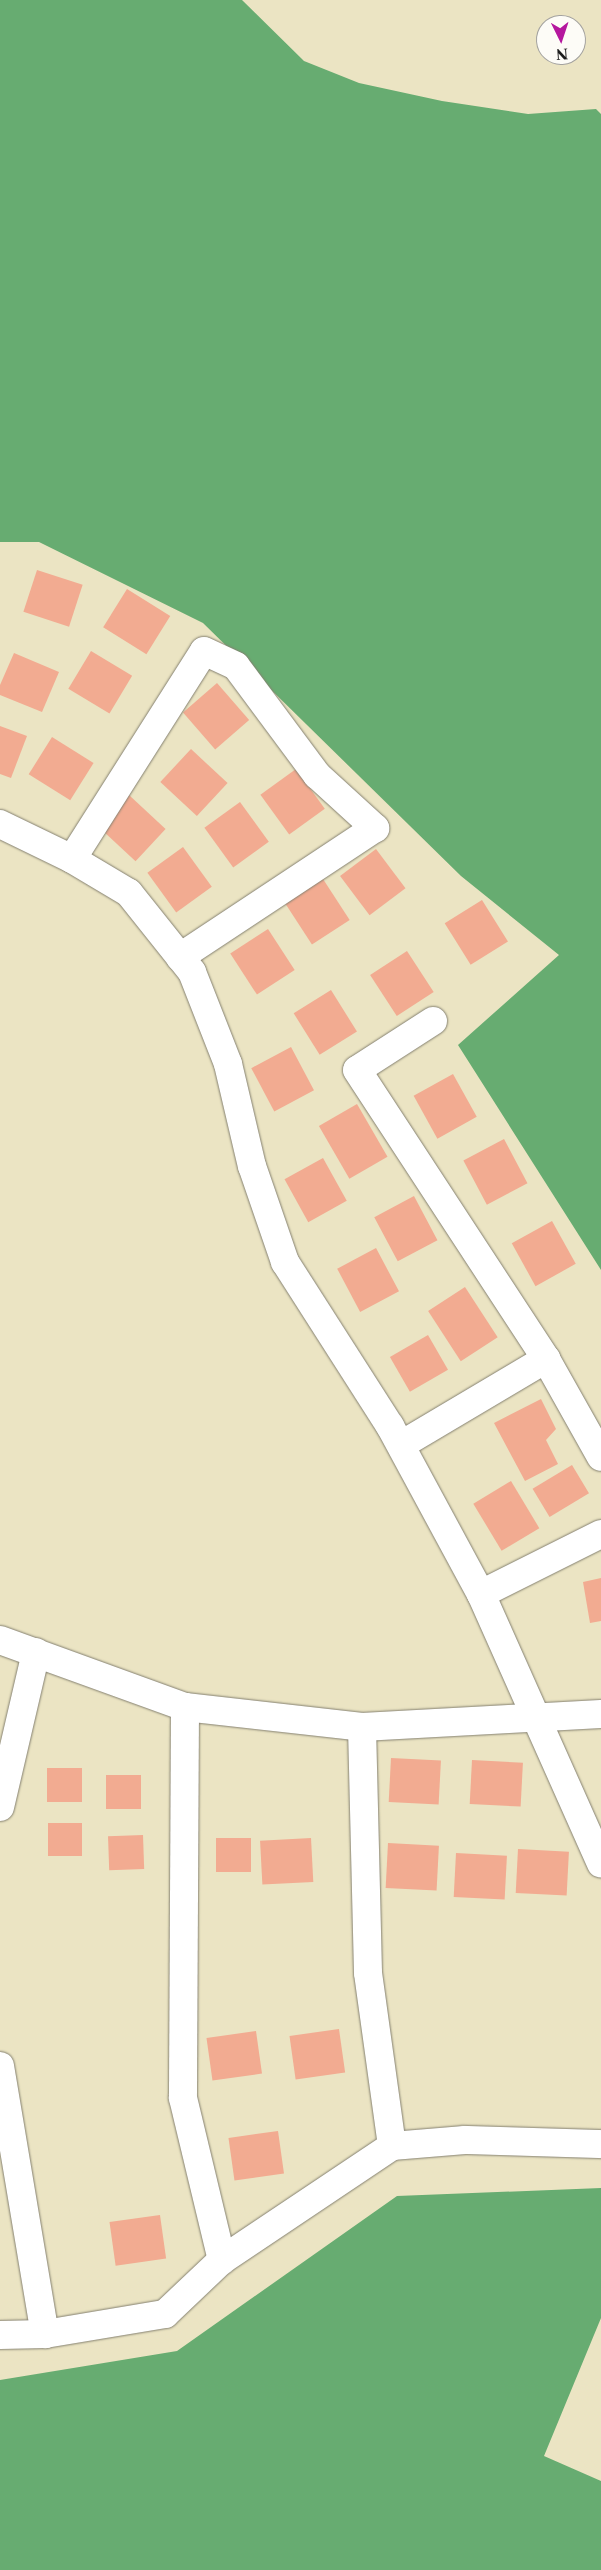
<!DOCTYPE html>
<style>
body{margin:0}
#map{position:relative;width:601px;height:2570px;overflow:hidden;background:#ebe4c3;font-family:"Libre Caslon Text",serif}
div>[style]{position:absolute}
.forest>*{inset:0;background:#67ac71}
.building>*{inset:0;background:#f2ab91;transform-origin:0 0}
.roads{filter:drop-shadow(0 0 1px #848070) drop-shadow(0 0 1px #848070)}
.minor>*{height:28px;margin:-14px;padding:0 14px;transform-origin:14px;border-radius:14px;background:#fff}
span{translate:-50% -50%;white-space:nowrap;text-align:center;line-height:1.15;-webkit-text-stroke:4.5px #fdfcf7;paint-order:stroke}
.north{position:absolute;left:536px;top:15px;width:50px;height:50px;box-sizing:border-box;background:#fdfcf7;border:1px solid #a3a29f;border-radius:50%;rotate:176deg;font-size:14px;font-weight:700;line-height:20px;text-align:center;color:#1c1c1c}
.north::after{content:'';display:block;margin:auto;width:18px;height:22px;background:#b5179e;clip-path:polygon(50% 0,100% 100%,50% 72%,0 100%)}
</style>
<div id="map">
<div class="forest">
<div style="clip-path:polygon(0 0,242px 0,304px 61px,359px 83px,442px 101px,528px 114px,596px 109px,601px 114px,601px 1270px,458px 1045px,559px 955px,461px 876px,203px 623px,39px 542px,0 542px)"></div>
<div style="clip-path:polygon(601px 2188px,601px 2318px,544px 2456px,601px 2481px,601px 2570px,0 2570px,0 2380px,177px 2351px,397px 2196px)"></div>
</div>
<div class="building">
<div style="left:37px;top:570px;width:48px;height:44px;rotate:18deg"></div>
<div style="left:127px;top:589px;width:51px;height:45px;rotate:32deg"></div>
<div style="left:91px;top:651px;width:48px;height:44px;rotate:31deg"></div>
<div style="clip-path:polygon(14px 653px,59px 672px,42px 712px,0 695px,0 685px)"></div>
<div style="left:217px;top:683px;width:49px;height:45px;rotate:49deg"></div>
<div style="clip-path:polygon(0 726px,27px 736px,11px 778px,0 774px)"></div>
<div style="left:52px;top:737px;width:49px;height:44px;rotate:32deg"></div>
<div style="left:191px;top:749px;width:50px;height:45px;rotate:43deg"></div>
<div style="left:296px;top:769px;width:49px;height:44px;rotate:54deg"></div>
<div style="left:129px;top:795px;width:50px;height:44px;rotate:43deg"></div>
<div style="left:240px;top:802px;width:49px;height:44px;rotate:54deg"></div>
<div style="left:183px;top:847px;width:49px;height:44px;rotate:54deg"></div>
<div style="left:376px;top:849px;width:49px;height:45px;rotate:53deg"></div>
<div style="left:323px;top:879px;width:49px;height:45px;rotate:57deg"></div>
<div style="left:482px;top:900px;width:49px;height:44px;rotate:58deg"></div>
<div style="left:268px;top:929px;width:49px;height:45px;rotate:57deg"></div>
<div style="left:407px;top:951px;width:49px;height:44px;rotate:57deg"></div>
<div style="left:331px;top:990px;width:49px;height:44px;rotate:58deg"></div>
<div style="left:291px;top:1047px;width:49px;height:45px;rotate:62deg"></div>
<div style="left:453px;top:1074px;width:49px;height:45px;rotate:61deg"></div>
<div style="left:357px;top:1104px;width:61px;height:44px;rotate:60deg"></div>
<div style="left:504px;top:1139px;width:50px;height:46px;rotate:62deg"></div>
<div style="left:323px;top:1158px;width:49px;height:44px;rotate:61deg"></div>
<div style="left:414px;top:1196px;width:50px;height:45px;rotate:62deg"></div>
<div style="left:552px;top:1221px;width:49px;height:46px;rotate:61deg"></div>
<div style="left:376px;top:1248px;width:49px;height:44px;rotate:62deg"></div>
<div style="left:465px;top:1287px;width:60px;height:44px;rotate:57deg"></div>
<div style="left:428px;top:1335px;width:40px;height:44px;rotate:60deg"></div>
<div style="clip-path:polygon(541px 1399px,556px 1429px,546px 1440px,558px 1464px,525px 1481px,494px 1423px)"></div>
<div style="left:572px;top:1465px;width:33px;height:46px;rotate:59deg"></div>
<div style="left:511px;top:1481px;width:55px;height:44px;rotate:59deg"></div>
<div style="clip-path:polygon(601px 1578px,601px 1621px,590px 1623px,583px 1582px)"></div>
<div style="left:391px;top:1758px;width:50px;height:44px;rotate:3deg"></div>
<div style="left:472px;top:1760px;width:51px;height:44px;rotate:3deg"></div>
<div style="left:82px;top:1768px;width:34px;height:35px;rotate:90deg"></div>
<div style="left:106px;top:1775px;width:35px;height:34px"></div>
<div style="left:48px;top:1823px;width:34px;height:33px"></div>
<div style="left:143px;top:1835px;width:34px;height:35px;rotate:88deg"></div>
<div style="left:251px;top:1838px;width:34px;height:35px;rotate:90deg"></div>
<div style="left:311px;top:1838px;width:44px;height:51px;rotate:87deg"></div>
<div style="left:388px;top:1843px;width:51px;height:45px;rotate:3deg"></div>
<div style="left:518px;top:1849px;width:51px;height:44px;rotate:3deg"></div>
<div style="left:456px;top:1853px;width:51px;height:44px;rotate:3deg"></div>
<div style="left:339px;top:2029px;width:44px;height:50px;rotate:82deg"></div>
<div style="left:256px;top:2031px;width:43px;height:50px;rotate:82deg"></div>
<div style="left:278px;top:2131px;width:43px;height:50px;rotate:82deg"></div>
<div style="left:160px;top:2215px;width:44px;height:51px;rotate:82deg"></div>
</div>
<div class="roads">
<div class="minor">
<div style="left:0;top:824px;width:80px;rotate:25.9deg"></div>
<div style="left:72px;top:859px;width:66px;rotate:30.8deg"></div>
<div style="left:129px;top:893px;width:101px;rotate:51.4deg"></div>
<div style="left:192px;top:972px;width:99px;rotate:68.6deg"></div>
<div style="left:228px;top:1064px;width:105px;rotate:76.8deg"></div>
<div style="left:252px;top:1166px;width:102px;rotate:71deg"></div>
<div style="left:285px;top:1262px;width:195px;rotate:57.4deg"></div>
<div style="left:390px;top:1426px;width:191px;rotate:61.6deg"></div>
<div style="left:481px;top:1594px;width:295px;rotate:66deg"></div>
<div style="left:72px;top:859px;width:246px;rotate:-57.6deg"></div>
<div style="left:204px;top:651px;width:35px;rotate:25deg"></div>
<div style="left:236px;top:666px;width:136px;rotate:53.4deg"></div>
<div style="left:317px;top:775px;width:79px;rotate:42.4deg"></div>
<div style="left:375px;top:828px;width:234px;rotate:146.5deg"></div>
<div style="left:433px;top:1021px;width:90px;rotate:147.2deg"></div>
<div style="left:357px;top:1070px;width:345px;rotate:56.8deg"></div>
<div style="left:546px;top:1359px;width:112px;rotate:60.7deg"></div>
<div style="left:401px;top:1445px;width:169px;rotate:-30.7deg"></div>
<div style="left:481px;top:1594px;width:134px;rotate:-26.6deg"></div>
<div style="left:0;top:1640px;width:197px;rotate:19.9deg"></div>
<div style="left:185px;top:1707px;width:178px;rotate:6.4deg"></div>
<div style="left:362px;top:1727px;width:239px;rotate:-3.1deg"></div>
<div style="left:185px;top:1707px;width:391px;rotate:90.3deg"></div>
<div style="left:183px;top:2098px;width:167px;rotate:76.5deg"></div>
<div style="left:362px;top:1727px;width:246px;rotate:88.6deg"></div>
<div style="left:368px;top:1973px;width:175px;rotate:82.1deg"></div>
<div style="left:0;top:1807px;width:159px;rotate:-76.9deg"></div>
<div style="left:0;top:2066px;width:272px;rotate:80.5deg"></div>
<div style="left:0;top:2335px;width:45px;rotate:-1.3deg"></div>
<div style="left:45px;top:2334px;width:122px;rotate:-9.5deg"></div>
<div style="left:165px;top:2314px;width:79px;rotate:-43.5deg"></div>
<div style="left:222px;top:2260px;width:205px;rotate:-33.8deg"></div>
<div style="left:392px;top:2146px;width:73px;rotate:-4.7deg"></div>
<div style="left:465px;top:2140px;width:136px;rotate:1.7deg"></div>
</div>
</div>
<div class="north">N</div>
</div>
